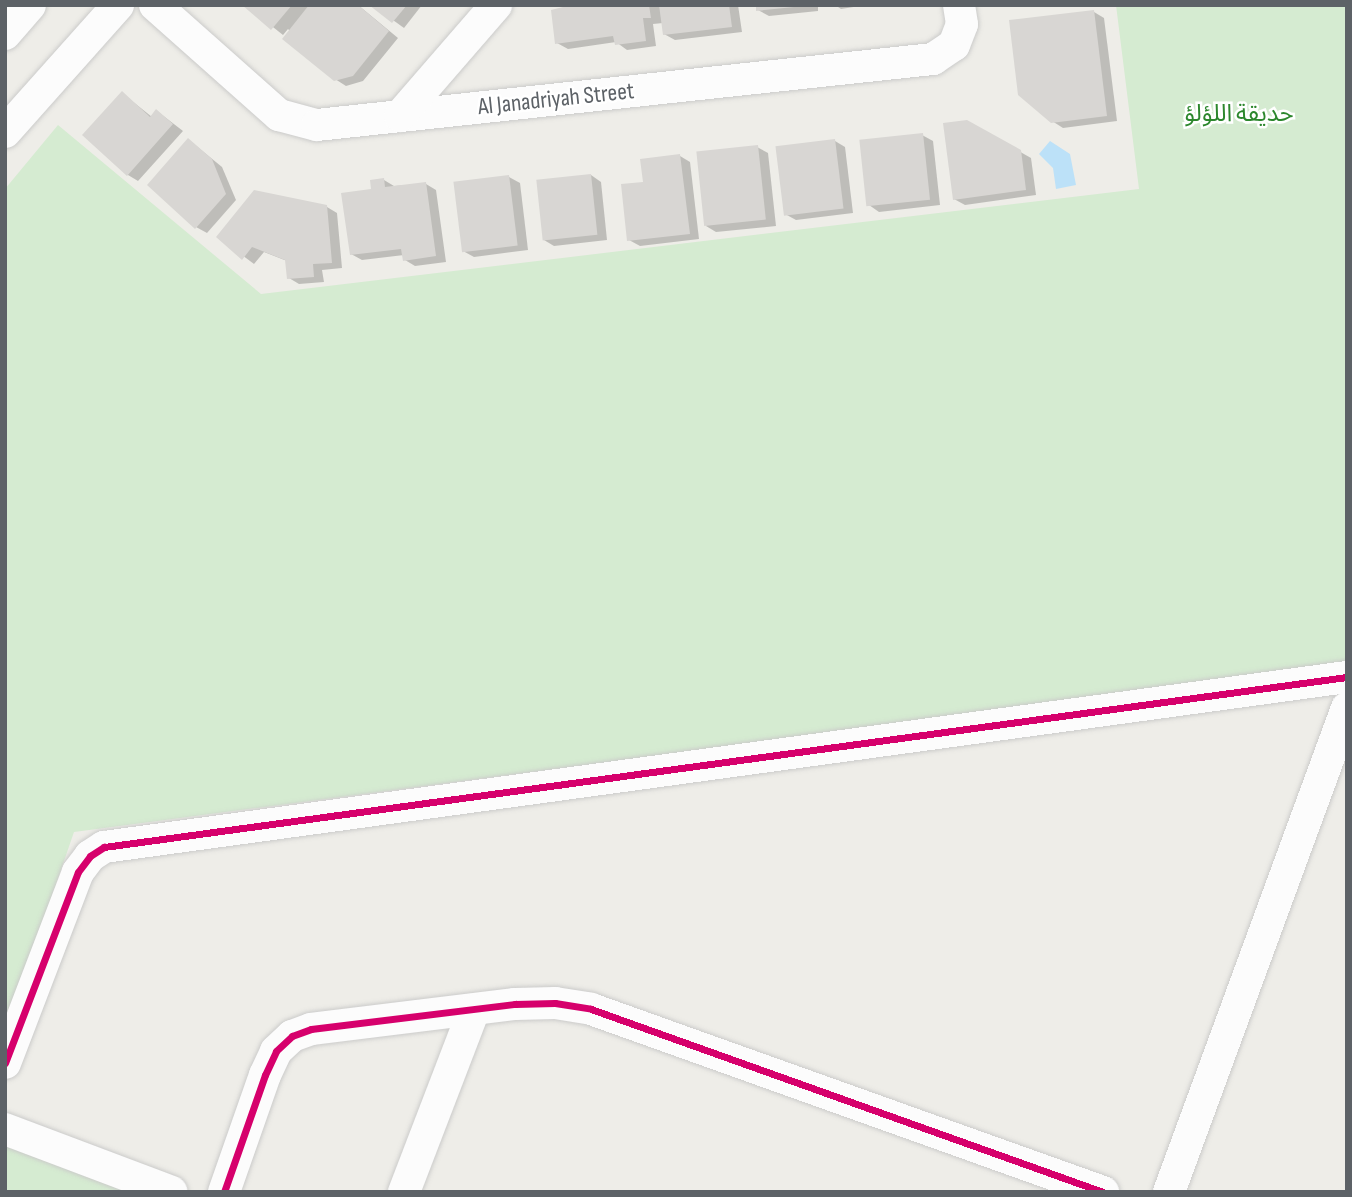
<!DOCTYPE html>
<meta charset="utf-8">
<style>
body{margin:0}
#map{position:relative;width:1352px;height:1197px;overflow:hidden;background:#eeede8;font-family:"Sofia Sans Condensed","Noto Sans Arabic",sans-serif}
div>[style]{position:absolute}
.green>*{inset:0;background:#d5ebd1}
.water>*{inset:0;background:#bce1f8}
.shadow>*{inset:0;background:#0003}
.building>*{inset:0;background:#d8d6d3;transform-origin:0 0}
.roads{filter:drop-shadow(0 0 2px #cbcbca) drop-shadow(0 0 2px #cbcbca)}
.minor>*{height:32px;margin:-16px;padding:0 16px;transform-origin:16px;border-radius:16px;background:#fcfcfc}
.cycleway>*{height:7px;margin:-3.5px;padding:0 3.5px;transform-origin:3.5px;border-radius:3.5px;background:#d6006c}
span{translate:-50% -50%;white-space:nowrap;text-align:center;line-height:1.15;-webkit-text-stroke:5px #fff;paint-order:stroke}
.street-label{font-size:24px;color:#5d6267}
.park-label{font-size:24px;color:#2c872d}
.frame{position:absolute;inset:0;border:7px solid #5d6267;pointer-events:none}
</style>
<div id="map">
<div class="green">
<div style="clip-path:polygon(1116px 5px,1347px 5px,1347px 665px,74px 832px,5px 1032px,5px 189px,58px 125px,261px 294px,1139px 189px)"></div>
<div style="clip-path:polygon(5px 1136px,154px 1192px,5px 1192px)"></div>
</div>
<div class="water">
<div style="clip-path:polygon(1050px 141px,1070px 154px,1076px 185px,1056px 189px,1053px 168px,1039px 154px)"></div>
</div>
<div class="shadow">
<div style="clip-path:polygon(245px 5px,358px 5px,398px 38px,363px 81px,346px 86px,335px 79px,288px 29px,283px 35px)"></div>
<div style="clip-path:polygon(372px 5px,422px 5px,404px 28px)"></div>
<div style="clip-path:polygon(573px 5px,738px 5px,742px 32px,675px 40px,664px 34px,663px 23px,653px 24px,656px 46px,627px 50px,616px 42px,568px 49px,557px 43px)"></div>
<div style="clip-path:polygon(758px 5px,818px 5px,818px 11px,769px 16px,758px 10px)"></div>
<div style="clip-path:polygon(835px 5px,866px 5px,841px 9px)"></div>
<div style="clip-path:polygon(1094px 12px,1104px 18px,1117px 121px,1063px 128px,1052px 121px)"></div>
<div style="clip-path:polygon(122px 93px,152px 117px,157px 111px,183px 131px,138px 181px,128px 175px)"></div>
<div style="clip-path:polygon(967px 122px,1031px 158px,1036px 195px,965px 205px,954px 199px)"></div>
<div style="clip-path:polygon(922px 135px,933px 141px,940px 205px,879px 212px,869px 205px)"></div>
<div style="clip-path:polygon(189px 140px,222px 167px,236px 200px,207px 233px,196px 227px)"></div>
<div style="clip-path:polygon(835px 141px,845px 147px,853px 213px,796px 220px,785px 214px)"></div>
<div style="clip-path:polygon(757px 147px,768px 153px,776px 226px,716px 232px,706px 226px)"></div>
<div style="clip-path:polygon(680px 156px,690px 162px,699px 239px,640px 246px,629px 240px,645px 183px)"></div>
<div style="clip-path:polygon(591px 175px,601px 182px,607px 240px,554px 246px,544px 240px)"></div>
<div style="clip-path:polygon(509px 177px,520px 183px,528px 250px,474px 257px,463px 251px)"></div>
<div style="clip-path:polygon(384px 180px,394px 186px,426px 184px,436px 190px,446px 262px,415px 266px,405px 260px,404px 255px,362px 260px,351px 254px,373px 190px)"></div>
<div style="clip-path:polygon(327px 207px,337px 213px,342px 268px,322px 270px,324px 282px,299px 284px,289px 278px,287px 261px,264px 252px,254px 264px,218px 237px)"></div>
</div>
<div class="building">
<div style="clip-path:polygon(242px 5px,292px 5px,271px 30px)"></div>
<div style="clip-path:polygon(309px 5px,358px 5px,389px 31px,353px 76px,334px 81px,282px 39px)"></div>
<div style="clip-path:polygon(369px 5px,407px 5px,392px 23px)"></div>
<div style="clip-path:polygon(571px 5px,649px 5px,651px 18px,643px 18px,646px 41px,615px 45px,613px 36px,555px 44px,551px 10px)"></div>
<div style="clip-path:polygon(659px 5px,729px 5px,732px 27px,663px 35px)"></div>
<div style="clip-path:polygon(756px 5px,794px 5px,794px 7px,756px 11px)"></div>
<div style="clip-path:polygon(1094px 10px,1107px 116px,1051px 123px,1018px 95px,1009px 20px)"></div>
<div style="clip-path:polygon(122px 91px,150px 117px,156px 109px,173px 124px,127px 176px,82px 135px)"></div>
<div style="clip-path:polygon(967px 120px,1021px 150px,1026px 190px,953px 200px,943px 123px)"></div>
<div style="left:923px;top:133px;width:67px;height:64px;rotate:84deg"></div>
<div style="clip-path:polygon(188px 138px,212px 159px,226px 194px,195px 229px,147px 185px)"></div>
<div style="left:835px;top:139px;width:70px;height:60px;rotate:83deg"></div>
<div style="left:758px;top:145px;width:75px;height:62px;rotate:84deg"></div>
<div style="clip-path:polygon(680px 154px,690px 234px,627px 241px,621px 184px,643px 182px,640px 159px)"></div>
<div style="left:591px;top:174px;width:61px;height:55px;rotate:84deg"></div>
<div style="left:509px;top:175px;width:71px;height:56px;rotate:83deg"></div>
<div style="clip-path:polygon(384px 178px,385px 187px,426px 182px,436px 256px,403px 261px,401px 249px,350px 255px,341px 193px,371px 189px,370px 180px)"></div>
<div style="clip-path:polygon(254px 190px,327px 205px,332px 263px,313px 264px,314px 277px,287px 279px,285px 260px,252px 247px,242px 260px,216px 237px)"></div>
</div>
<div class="roads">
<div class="minor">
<div style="left:155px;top:5px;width:166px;rotate:41.6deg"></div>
<div style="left:279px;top:115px;width:39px;rotate:15deg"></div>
<div style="left:317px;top:125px;width:620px;rotate:-6.12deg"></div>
<div style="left:933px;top:59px;width:25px;rotate:-34deg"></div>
<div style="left:954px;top:45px;width:22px;rotate:-69deg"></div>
<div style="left:962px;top:24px;width:19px;rotate:-99deg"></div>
<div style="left:5px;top:34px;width:38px;rotate:-49deg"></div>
<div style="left:400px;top:116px;width:147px;rotate:-49.1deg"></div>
<div style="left:5px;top:132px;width:170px;rotate:-48.3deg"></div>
<div style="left:5px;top:1063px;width:204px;rotate:-69.1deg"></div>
<div style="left:78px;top:872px;width:20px;rotate:-53deg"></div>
<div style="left:90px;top:856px;width:17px;rotate:-33deg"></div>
<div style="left:104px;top:847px;width:1255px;rotate:-7.79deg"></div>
<div style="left:5px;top:1129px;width:178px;rotate:20.7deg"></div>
<div style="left:224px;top:1192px;width:124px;rotate:-70.7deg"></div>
<div style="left:265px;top:1075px;width:26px;rotate:-65deg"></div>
<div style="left:276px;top:1051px;width:22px;rotate:-43deg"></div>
<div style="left:292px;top:1036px;width:20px;rotate:-20deg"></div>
<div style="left:311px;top:1029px;width:206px;rotate:-7deg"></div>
<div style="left:515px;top:1004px;width:40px;rotate:-1.4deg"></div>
<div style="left:555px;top:1003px;width:36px;rotate:9deg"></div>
<div style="left:591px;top:1009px;width:544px;rotate:19.67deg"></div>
<div style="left:404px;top:1192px;width:195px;rotate:-69deg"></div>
<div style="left:1169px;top:1192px;width:516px;rotate:-69.81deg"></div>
</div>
</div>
<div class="cycleway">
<div style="left:5px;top:1063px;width:204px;rotate:-69.1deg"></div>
<div style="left:78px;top:872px;width:20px;rotate:-53deg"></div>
<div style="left:90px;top:856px;width:17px;rotate:-33deg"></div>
<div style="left:104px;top:847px;width:1255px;rotate:-7.79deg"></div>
<div style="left:224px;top:1192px;width:124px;rotate:-70.7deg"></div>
<div style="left:265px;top:1075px;width:26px;rotate:-65deg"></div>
<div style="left:276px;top:1051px;width:22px;rotate:-43deg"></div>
<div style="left:292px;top:1036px;width:20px;rotate:-20deg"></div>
<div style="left:311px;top:1029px;width:206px;rotate:-7deg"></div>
<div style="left:515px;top:1004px;width:40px;rotate:-1.4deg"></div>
<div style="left:555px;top:1003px;width:36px;rotate:9deg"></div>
<div style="left:591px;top:1009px;width:544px;rotate:19.67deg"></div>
</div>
<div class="street-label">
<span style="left:556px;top:99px;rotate:-6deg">Al Janadriyah Street</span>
</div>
<div class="park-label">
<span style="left:1239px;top:114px">حديقة اللؤلؤ</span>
</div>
<div class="frame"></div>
</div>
